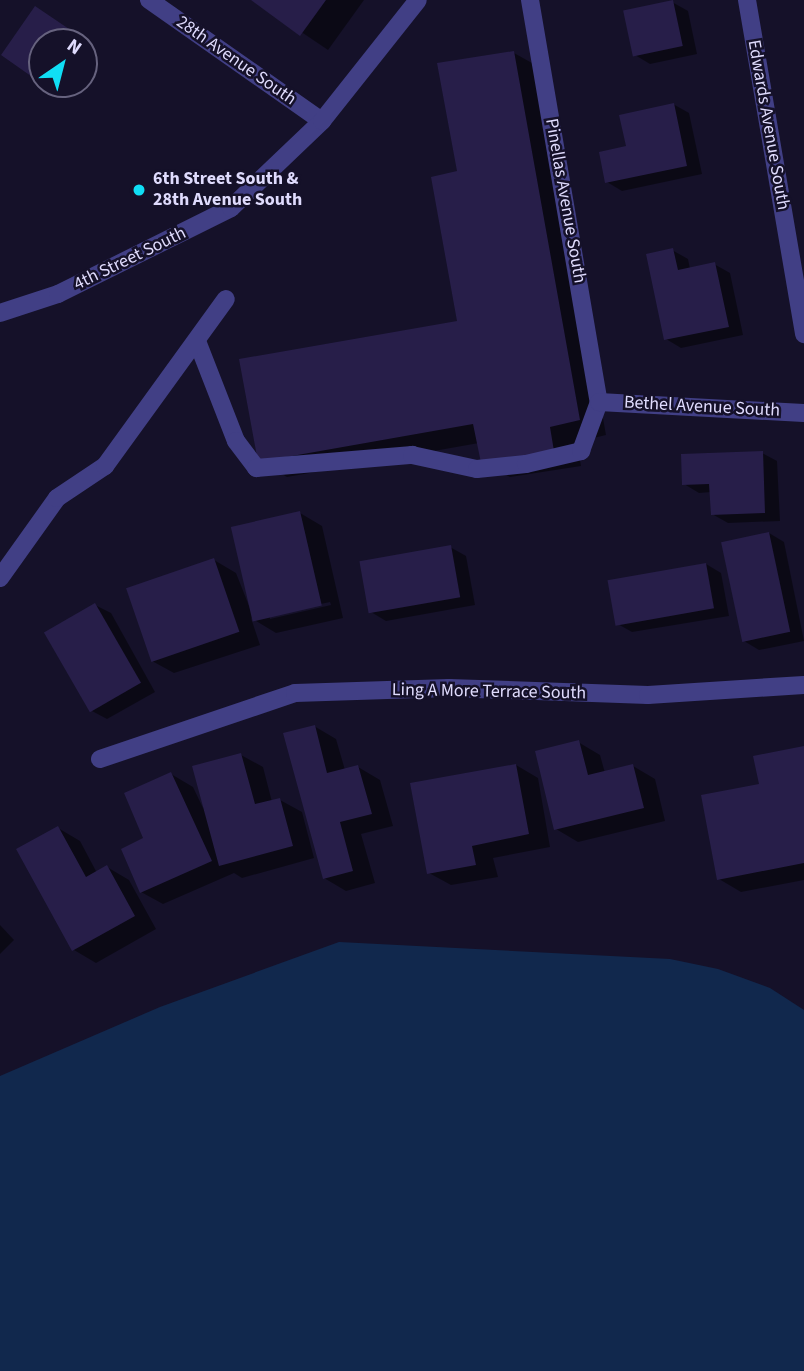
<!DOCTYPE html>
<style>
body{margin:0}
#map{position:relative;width:804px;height:1371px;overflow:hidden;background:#151129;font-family:"Source Sans 3",sans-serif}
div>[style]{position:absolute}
.water>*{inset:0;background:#11284d}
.shadow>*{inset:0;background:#0007}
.building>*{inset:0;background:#271e49;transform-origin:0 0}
.service>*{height:18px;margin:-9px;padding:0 9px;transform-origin:9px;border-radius:9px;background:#413f85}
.minor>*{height:18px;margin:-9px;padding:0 9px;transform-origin:9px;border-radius:9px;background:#413f85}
.tertiary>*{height:18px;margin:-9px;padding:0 9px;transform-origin:9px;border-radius:9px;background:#413f85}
.dots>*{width:19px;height:19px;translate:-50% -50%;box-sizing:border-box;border:4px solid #151129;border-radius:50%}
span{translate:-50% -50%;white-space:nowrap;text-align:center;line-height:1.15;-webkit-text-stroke:5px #151129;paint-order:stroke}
.street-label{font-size:18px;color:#dfdbfd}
.poi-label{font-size:18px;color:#dfdbfd;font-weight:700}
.left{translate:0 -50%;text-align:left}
.north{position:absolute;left:28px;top:28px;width:70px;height:70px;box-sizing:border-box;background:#151129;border:2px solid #66627e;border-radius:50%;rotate:35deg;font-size:19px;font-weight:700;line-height:28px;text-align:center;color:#dfdbfd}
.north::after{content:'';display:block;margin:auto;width:24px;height:32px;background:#10def5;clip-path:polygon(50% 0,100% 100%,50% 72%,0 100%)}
</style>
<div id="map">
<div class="water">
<div style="clip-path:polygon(339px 942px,670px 959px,718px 969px,770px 988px,804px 1010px,804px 1371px,0 1371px,0 1076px,160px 1007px)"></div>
</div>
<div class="shadow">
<div style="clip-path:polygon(254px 0,364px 0,328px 50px)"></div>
<div style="clip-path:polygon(672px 2px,688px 11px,697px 54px,650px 64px,635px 55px)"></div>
<div style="clip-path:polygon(36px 8px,86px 41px,42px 42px,42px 82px,3px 55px)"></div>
<div style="clip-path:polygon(514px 53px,541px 68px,606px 435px,577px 442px,581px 466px,510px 477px,483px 462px,479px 443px,287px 477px,259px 461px,459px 322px,459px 172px)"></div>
<div style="clip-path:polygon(673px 104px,689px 113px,702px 174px,622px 191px,607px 182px,628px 147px)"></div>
<div style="clip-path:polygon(672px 250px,688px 259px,690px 269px,714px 264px,730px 273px,743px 335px,681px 348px,666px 339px)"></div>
<div style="clip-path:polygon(762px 453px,777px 461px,780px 521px,728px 523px,712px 514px,711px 492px,699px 493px,684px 484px)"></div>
<div style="clip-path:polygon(evenodd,300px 513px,322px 526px,343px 618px,276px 633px,251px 618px,260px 645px,174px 673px,152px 661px,214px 560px,236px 573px,253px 616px,300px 513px,330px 602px,331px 605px,270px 619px,270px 615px,330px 602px)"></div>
<div style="clip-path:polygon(769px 533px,784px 542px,804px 641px,759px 650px,744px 641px)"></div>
<div style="clip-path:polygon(450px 547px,466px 556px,475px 605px,386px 621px,371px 612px)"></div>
<div style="clip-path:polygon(706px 564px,721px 573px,729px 616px,632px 632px,616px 623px)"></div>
<div style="clip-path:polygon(95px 605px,111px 613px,155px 692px,107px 719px,92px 711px)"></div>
<div style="clip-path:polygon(314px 726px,336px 739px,345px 770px,358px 767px,380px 780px,393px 826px,361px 834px,375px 883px,346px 891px,324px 878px)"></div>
<div style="clip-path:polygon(578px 742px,600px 755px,605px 773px,633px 766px,655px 779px,665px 821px,578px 842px,556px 829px)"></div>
<div style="clip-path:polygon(804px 748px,804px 880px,741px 892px,719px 879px)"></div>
<div style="clip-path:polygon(241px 755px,263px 767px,272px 802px,280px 800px,302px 812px,314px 858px,242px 878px,234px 873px,163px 904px,141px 892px,145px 839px,171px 774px,193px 787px,203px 808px)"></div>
<div style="clip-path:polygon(516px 765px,538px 778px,550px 847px,493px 858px,498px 877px,451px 885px,429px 873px)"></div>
<div style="clip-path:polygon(58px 828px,80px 841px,97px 873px,107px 867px,129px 880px,156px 929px,96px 963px,74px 950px)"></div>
<div style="clip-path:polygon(0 925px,14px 940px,0 954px)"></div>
</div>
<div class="building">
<div style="clip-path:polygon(251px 0,326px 0,300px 36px)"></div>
<div style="left:673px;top:0;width:47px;height:51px;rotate:78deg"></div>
<div style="clip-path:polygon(35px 6px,72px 31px,64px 42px,42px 42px,42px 75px,38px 81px,1px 55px)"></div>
<div style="clip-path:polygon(514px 51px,580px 420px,550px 427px,554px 451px,481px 463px,473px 424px,258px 462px,239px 359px,457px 321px,431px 177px,457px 171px,437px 63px)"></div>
<div style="clip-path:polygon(674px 103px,687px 166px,605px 183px,599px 152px,626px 146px,619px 115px)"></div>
<div style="clip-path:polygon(673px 248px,678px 270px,715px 262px,729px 327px,664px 340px,646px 254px)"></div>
<div style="clip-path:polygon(763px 451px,765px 513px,711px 515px,709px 484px,682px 485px,681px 454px)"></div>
<div style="left:300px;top:511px;width:97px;height:71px;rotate:77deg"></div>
<div style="left:769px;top:532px;width:102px;height:49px;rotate:78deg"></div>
<div style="left:451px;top:545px;width:53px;height:93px;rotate:80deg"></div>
<div style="left:214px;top:558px;width:78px;height:93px;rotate:71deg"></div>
<div style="left:706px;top:563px;width:46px;height:100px;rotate:80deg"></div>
<div style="left:95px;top:603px;width:92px;height:59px;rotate:60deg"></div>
<div style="clip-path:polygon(315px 725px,327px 773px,358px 765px,372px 814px,340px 822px,353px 871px,323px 879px,283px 733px)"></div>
<div style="clip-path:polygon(579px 740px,588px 775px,633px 764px,644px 808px,554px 830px,535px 751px)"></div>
<div style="clip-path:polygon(804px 746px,804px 863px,717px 880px,701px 795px,759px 784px,753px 756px)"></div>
<div style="clip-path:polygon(241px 753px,255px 804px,280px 798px,293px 846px,219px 866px,192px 766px)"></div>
<div style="clip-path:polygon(516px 764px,529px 834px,472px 846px,476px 865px,427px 874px,410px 783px)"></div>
<div style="clip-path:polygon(171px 772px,212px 861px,140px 893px,121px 849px,143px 838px,124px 793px)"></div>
<div style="clip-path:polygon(58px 826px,86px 877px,107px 865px,135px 916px,72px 951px,16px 849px)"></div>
</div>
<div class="service">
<div style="left:197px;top:341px;width:107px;rotate:68.7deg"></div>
<div style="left:236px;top:441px;width:34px;rotate:53deg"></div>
<div style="left:256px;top:468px;width:157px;rotate:-4.8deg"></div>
<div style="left:412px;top:455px;width:66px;rotate:12.2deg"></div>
<div style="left:477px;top:469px;width:49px;rotate:-5.8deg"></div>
<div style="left:526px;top:464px;width:57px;rotate:-13.3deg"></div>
<div style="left:581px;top:451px;width:52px;rotate:-69.8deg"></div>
</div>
<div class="minor">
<div style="left:149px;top:0;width:211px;rotate:35deg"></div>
<div style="left:530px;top:0;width:408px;rotate:80.3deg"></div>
<div style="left:599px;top:402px;width:205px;rotate:3.1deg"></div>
<div style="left:747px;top:0;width:339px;rotate:80.3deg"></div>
<div style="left:0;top:578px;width:98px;rotate:-54.5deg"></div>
<div style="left:57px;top:498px;width:58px;rotate:-33.7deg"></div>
<div style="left:105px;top:466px;width:206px;rotate:-54.1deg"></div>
<div style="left:100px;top:759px;width:206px;rotate:-18.7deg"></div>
<div style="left:295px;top:693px;width:154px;rotate:-1.9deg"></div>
<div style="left:449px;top:688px;width:199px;rotate:2deg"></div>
<div style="left:648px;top:695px;width:156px;rotate:-3.7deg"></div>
</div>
<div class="tertiary">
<div style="left:0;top:313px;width:61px;rotate:-18.1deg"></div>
<div style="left:58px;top:294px;width:193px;rotate:-26.4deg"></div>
<div style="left:231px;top:208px;width:126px;rotate:-43.7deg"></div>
<div style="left:322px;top:121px;width:154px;rotate:-51.6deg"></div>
</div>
<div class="dots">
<div style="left:139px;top:190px;background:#10def5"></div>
</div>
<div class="street-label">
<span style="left:236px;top:61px;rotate:35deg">28th Avenue South</span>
<span style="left:768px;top:125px;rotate:80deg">Edwards Avenue South</span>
<span style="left:565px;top:201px;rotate:80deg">Pinellas Avenue South</span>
<span style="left:130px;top:259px;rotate:-26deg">4th Street South</span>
<span style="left:702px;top:407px;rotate:3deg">Bethel Avenue South</span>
<span style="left:489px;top:692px;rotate:1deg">Ling A More Terrace South</span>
</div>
<div class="poi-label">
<span class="left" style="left:153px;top:190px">6th Street South &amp;<br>28th Avenue South</span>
</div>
<div class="north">N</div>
</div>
